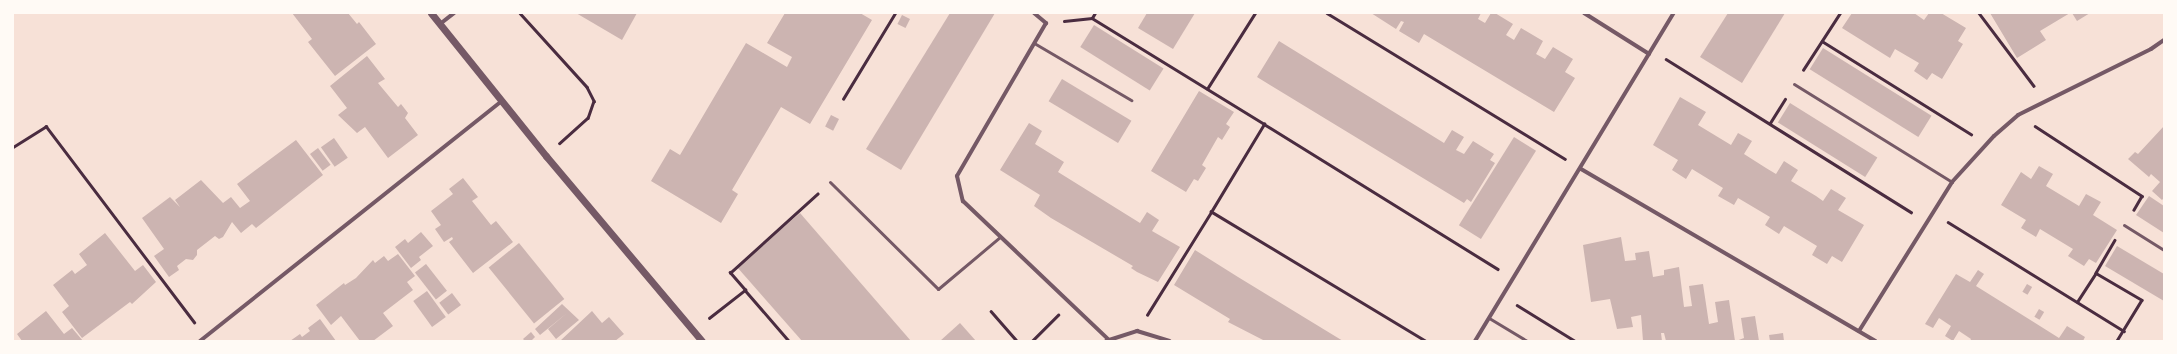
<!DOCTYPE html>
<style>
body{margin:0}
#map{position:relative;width:2177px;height:354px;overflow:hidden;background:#f7e1d7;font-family:"Public Sans",sans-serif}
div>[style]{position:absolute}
.building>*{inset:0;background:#ccb4b1;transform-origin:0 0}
.path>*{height:2.5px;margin:-1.25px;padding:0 1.25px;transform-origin:1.25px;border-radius:1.25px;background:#4a2c40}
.service>*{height:3px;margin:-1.5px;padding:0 1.5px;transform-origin:1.5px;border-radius:1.5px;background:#755966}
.minor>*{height:4px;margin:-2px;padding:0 2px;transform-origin:2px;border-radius:2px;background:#755966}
.tertiary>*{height:7px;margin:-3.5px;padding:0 3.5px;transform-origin:3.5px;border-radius:3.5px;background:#755966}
span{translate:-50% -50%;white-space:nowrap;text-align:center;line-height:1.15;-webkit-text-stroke:3px #fffaf5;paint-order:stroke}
.frame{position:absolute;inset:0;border:14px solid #fffaf5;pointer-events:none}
</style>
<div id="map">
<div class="building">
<div style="clip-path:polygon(292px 13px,348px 13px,357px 24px,359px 22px,376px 44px,335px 76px,308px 42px,312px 39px)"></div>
<div style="clip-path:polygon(576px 13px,637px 13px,622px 40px)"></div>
<div style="clip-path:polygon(785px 13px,860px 13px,872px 20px,810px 124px,781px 107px,732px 190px,738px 194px,721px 223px,651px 181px,670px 149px,680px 155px,746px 43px,787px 67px,792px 57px,767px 43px)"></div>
<div style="clip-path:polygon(950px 13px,995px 13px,901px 170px,866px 149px)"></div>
<div style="clip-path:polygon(1147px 13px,1195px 13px,1173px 49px,1138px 28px)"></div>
<div style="clip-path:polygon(1371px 13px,1481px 13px,1478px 19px,1485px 23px,1491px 13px,1495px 13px,1513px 24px,1506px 35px,1514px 40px,1521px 28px,1543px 41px,1536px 54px,1545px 59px,1553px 47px,1573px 59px,1565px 72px,1575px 78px,1554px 112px,1424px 34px,1419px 43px,1399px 31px,1404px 22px,1401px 21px,1396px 29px)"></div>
<div style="clip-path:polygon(1728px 13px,1785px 13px,1742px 83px,1700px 57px)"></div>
<div style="clip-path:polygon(1852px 13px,1914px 13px,1924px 20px,1929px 13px,1941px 13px,1966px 28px,1958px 41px,1963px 44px,1942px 79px,1932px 73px,1927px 80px,1914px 71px,1919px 63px,1895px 49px,1890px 58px,1842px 28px)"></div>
<div style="clip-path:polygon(1990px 13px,2070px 13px,2040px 31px,2046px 40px,2017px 58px)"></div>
<div style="clip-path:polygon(2072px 13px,2090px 13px,2077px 21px)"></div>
<div style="left:902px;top:15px;width:9px;height:10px;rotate:27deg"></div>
<div style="left:1094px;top:25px;width:82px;height:26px;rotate:32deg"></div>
<div style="clip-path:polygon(1279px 41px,1444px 143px,1452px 130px,1464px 137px,1456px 150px,1464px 154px,1473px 141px,1494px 154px,1490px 160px,1495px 163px,1471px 202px,1467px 199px,1464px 203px,1257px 77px)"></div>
<div style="left:1823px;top:48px;width:128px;height:25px;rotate:32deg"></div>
<div style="clip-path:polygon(367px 56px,385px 79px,378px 83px,398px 107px,401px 104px,408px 113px,405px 118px,418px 135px,388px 158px,365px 127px,357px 133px,338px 115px,347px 108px,330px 86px)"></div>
<div style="left:1062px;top:79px;width:81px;height:26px;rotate:31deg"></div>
<div style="clip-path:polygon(1199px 91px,1234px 112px,1226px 124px,1230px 127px,1222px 140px,1218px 137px,1202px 165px,1206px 168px,1198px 181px,1194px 179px,1186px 192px,1151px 171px)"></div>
<div style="clip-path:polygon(1680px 97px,1706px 112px,1698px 125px,1731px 145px,1738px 133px,1752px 141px,1744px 154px,1766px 168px,1776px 174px,1784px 161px,1798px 170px,1791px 181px,1816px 196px,1823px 201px,1831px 189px,1846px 198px,1838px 210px,1864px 225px,1842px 262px,1832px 256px,1827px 264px,1812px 255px,1817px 246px,1784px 226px,1779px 234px,1765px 225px,1770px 217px,1738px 198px,1734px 205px,1718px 196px,1723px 188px,1692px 169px,1686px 179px,1672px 170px,1678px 160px,1653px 145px)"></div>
<div style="left:1790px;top:103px;width:103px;height:23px;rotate:32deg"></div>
<div style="left:831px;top:115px;width:9px;height:13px;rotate:27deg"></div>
<div style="clip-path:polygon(1029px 123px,1042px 131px,1035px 144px,1064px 162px,1058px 172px,1140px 223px,1147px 212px,1159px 220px,1152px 231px,1180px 247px,1158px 282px,1137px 272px,1131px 268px,1133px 266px,1051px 218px,1034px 206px,1040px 195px,1000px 170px)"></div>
<div style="clip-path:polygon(2164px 126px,2164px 198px,2162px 200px,2152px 191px,2160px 182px,2151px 174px,2149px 177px,2128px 159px,2135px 152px,2138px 154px)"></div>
<div style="left:1514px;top:137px;width:26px;height:104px;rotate:32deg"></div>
<div style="left:334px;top:138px;width:24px;height:16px;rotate:55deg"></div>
<div style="clip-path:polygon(296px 140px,323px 175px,256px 228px,252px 224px,241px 233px,232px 222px,223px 237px,219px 239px,215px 236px,197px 250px,197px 255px,193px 260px,186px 259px,177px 266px,179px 270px,169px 277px,154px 256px,164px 249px,142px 218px,170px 197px,180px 207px,175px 200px,201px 180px,223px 203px,231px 197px,240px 208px,250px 201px,237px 184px)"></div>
<div style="left:318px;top:148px;width:21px;height:10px;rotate:53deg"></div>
<div style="clip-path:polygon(2039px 166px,2053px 174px,2046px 186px,2079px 206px,2086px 194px,2101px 202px,2093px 215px,2117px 230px,2096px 263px,2089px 259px,2084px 266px,2068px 256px,2073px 249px,2040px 229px,2036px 237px,2021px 228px,2026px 220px,2001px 205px,2021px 172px,2031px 179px)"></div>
<div style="clip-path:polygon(463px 178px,478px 197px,472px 201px,491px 225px,496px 221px,513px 242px,473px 273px,449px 242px,453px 239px,452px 237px,444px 242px,435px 229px,441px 225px,431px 211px,453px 194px,449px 189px)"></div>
<div style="clip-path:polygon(2149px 196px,2164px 206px,2164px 233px,2136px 215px)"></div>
<div style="clip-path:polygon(800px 213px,911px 341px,802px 341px,737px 267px)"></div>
<div style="clip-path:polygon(421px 232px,433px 246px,419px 257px,421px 260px,411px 268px,395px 247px,405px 239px,408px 243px)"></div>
<div style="clip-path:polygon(105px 233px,135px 271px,143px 265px,156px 282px,132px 304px,130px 302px,82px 338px,62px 312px,69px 306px,53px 285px,72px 270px,75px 274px,87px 265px,79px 254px)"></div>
<div style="clip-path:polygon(1621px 237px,1625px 261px,1636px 260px,1635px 253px,1649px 251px,1653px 277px,1664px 275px,1664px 270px,1679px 267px,1684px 307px,1692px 306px,1689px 286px,1703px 284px,1709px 324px,1718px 322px,1715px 302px,1729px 300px,1735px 341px,1666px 341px,1664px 333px,1661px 333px,1662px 341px,1643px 341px,1641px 315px,1631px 317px,1633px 327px,1617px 329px,1610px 299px,1591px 302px,1583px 245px)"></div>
<div style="left:519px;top:243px;width:72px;height:39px;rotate:51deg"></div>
<div style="clip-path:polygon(2117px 246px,2164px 274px,2164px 301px,2105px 266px)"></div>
<div style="clip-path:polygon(1195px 250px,1238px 277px,1343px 341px,1265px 341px,1228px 322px,1230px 319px,1174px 285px)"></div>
<div style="clip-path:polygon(398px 254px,415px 276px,407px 282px,413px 290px,383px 313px,393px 326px,373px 341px,360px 341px,341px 316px,331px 325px,316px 305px,344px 283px,345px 285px,356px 278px,373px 260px,375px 263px,384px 256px,388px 261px)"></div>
<div style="left:426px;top:264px;width:34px;height:14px;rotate:52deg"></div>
<div style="clip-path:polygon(1978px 270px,1984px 274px,1976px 286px,2059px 338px,2067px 326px,2085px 337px,2083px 341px,1970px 341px,1971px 339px,1959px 331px,1953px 341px,1945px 336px,1951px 326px,1939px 318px,1933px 328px,1925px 324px,1956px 274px,1970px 282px)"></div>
<div style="left:2027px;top:284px;width:6px;height:9px;rotate:31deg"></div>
<div style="left:427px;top:291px;width:32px;height:17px;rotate:54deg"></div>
<div style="left:452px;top:293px;width:15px;height:16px;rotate:53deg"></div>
<div style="clip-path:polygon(562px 304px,579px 320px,556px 339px,548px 329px,567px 313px,540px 335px,535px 329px)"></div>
<div style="left:2039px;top:309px;width:6px;height:9px;rotate:31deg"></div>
<div style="clip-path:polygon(46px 311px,64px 334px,72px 328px,83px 341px,22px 341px,17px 334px)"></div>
<div style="clip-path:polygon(592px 311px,602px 323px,609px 317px,624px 334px,615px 341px,560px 341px)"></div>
<div style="clip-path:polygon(1755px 316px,1759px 341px,1736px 341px,1744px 338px,1741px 318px)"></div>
<div style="clip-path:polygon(320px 319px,336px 341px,290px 341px,300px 334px,302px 337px,310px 331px,308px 328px)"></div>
<div style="clip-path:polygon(960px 323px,976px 341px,940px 341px)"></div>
<div style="clip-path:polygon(531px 332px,535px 337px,531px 341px,525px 341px,523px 339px)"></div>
<div style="clip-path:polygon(1783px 333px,1784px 341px,1770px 341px,1769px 335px)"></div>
</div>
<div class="path">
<div style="left:520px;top:13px;width:100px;rotate:47.8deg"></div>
<div style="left:587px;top:87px;width:16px;rotate:63deg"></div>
<div style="left:594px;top:101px;width:18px;rotate:109deg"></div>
<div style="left:588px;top:118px;width:38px;rotate:138deg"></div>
<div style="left:1327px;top:13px;width:279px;rotate:31.5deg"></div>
<div style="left:1979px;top:13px;width:91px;rotate:53deg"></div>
<div style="left:1092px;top:18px;width:202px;rotate:31.6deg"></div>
<div style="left:1064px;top:21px;width:28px;rotate:-6deg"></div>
<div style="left:1092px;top:18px;width:6px;rotate:-59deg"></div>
<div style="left:1822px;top:41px;width:176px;rotate:32deg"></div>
<div style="left:1666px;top:59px;width:289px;rotate:32deg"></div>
<div style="left:1803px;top:70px;width:68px;rotate:-57deg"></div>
<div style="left:1207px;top:89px;width:90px;rotate:-57.7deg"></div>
<div style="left:843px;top:99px;width:100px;rotate:-58.8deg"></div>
<div style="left:1770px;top:123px;width:28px;rotate:-58deg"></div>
<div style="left:2035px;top:126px;width:128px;rotate:33.2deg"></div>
<div style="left:2142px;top:196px;width:16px;rotate:120deg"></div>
<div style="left:13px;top:147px;width:39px;rotate:-32deg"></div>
<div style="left:46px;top:126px;width:246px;rotate:52.9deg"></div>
<div style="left:1948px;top:222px;width:207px;rotate:31.8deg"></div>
<div style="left:2115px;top:240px;width:38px;rotate:120deg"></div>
<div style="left:2096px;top:273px;width:53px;rotate:30.4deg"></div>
<div style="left:2142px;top:300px;width:48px;rotate:121.4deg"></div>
<div style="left:745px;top:290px;width:67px;rotate:49.2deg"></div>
<div style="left:2077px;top:302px;width:35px;rotate:-57deg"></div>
<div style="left:1517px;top:305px;width:68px;rotate:31.8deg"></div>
<div style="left:991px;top:311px;width:40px;rotate:49deg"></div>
<div style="left:1147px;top:315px;width:121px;rotate:-58.1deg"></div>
<div style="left:709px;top:318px;width:46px;rotate:-37.9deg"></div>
<div style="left:745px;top:290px;width:23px;rotate:-131deg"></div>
<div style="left:730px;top:273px;width:118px;rotate:-42.2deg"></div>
<div style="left:1032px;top:341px;width:37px;rotate:-45deg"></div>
<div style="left:1425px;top:341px;width:250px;rotate:-148.9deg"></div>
<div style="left:1211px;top:212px;width:103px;rotate:-58.9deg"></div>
<div style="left:1264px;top:124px;width:275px;rotate:31.8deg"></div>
</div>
<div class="service">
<div style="left:1034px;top:43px;width:113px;rotate:30.4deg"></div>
<div style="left:1794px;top:84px;width:186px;rotate:31.8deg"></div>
<div style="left:830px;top:182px;width:152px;rotate:44.7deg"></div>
<div style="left:938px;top:289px;width:81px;rotate:-40deg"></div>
<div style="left:2124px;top:225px;width:47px;rotate:32deg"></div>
<div style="left:1489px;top:318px;width:44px;rotate:31.2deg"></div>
</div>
<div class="minor">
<div style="left:1034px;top:13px;width:16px;rotate:40deg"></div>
<div style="left:1046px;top:23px;width:177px;rotate:120.2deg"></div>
<div style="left:957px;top:176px;width:26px;rotate:77deg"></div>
<div style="left:963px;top:201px;width:200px;rotate:43.6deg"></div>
<div style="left:1584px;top:13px;width:77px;rotate:32.2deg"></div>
<div style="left:440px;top:24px;width:18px;rotate:-38deg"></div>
<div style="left:1581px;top:169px;width:341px;rotate:30.3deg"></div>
<div style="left:1859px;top:331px;width:176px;rotate:-58deg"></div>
<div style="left:1952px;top:182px;width:62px;rotate:-47.6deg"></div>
<div style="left:1994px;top:136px;width:32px;rotate:-41deg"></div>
<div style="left:2018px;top:115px;width:148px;rotate:-26.4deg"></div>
<div style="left:2151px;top:49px;width:16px;rotate:-35deg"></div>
<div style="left:200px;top:341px;width:386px;rotate:-38.5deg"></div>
<div style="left:1106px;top:341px;width:33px;rotate:-18deg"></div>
<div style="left:1137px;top:331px;width:34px;rotate:17deg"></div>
<div style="left:1475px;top:341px;width:384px;rotate:-58.8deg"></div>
</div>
<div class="tertiary">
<div style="left:431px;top:13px;width:184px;rotate:51.2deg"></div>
<div style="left:546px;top:156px;width:242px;rotate:49.9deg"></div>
</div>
<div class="frame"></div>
</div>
